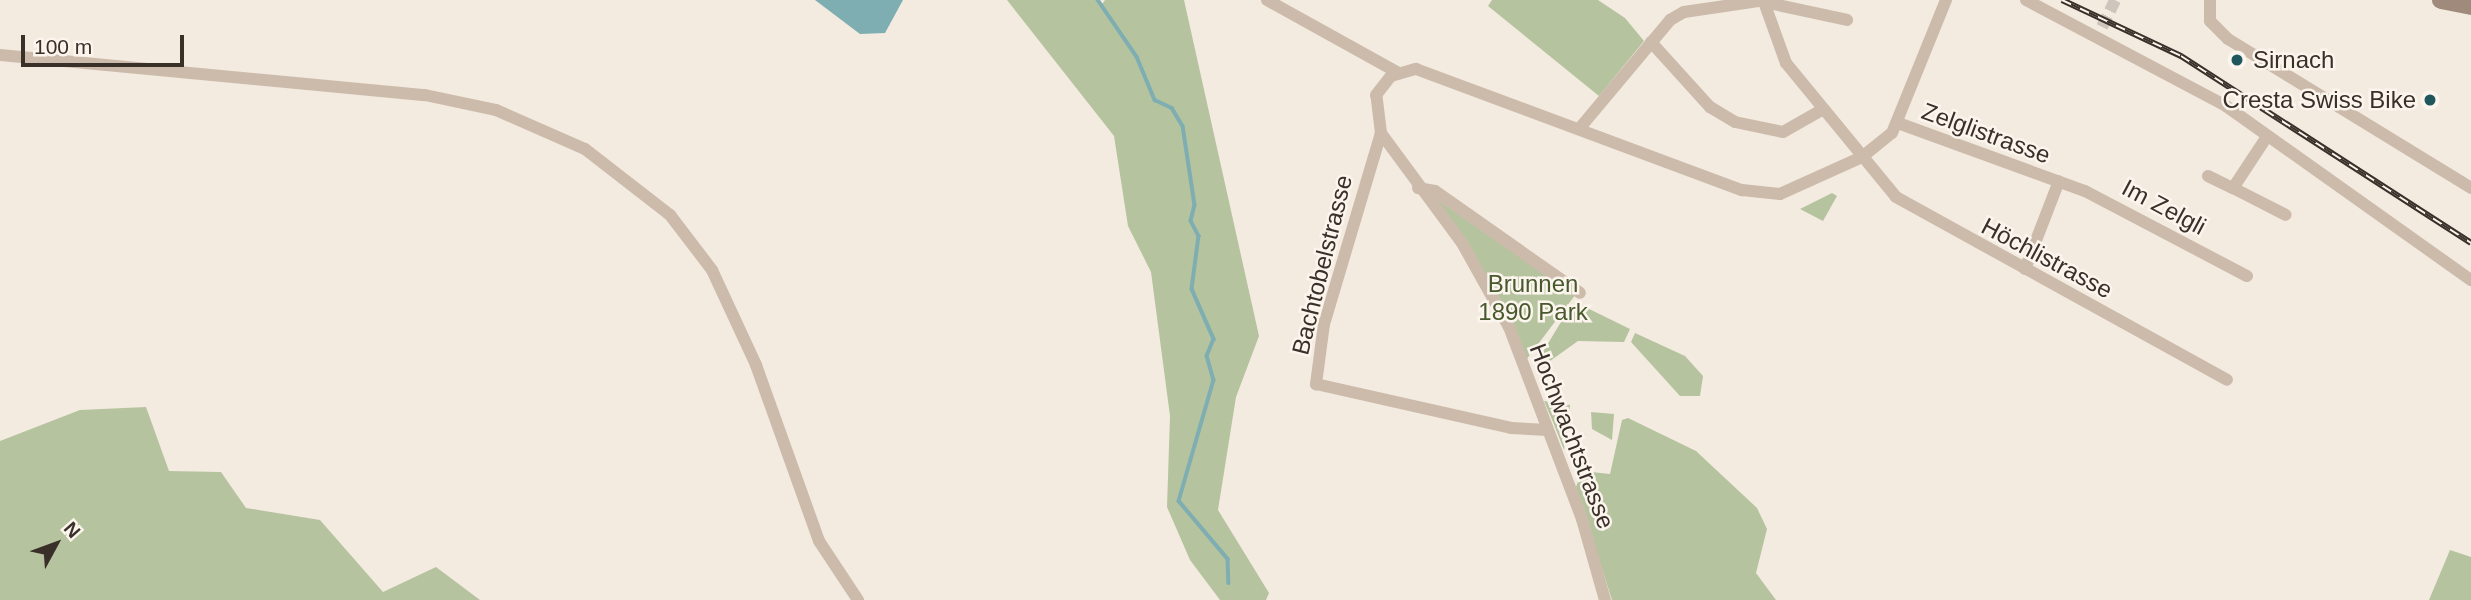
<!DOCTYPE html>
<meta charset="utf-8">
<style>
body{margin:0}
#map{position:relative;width:2471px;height:600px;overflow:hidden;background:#f3ebe0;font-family:Helvetica,sans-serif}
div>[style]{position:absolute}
.green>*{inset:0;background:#b6c39f}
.water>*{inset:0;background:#7eaeb1}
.stream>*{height:3.5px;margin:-1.75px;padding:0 1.75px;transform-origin:1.75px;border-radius:1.75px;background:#7eaeb1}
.street-tunnel>*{height:12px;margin-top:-6px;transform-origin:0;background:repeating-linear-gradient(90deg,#cec6bc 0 12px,transparent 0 18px)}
.street>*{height:12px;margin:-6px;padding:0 6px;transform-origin:6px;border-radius:6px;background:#ccbbab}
.secondary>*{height:18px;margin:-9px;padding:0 9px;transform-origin:9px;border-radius:9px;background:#a08a7c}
.rail>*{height:6px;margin-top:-3px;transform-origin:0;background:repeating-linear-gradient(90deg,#fbf5ed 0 10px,#3a302a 0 20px);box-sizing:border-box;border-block:2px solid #3a302a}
.dots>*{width:19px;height:19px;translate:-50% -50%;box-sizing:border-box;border:4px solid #fbf5ed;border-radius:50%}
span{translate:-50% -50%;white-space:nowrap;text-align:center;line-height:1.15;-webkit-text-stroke:5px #fbf5ed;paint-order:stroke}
.poi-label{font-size:24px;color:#3a302a}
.left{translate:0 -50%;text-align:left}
.right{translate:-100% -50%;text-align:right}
.street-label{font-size:24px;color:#3a302a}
.park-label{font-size:24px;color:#48592e}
.north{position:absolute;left:21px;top:509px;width:70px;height:70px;-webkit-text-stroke:5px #fbf5ed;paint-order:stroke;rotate:49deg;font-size:19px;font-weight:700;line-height:28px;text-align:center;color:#3a302a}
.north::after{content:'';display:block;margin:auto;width:24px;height:32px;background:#3a302a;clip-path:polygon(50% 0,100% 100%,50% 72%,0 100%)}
.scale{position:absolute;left:21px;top:35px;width:163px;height:32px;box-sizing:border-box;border:4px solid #3a302a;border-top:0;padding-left:9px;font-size:21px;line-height:24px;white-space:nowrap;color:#3a302a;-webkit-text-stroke:5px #fbf5ed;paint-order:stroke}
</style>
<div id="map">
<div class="green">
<div style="clip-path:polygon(1007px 0,1097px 0,1100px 7px,1105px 0,1184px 0,1259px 336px,1236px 397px,1218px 510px,1269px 593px,1266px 600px,1220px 600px,1190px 560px,1167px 507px,1170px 416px,1151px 272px,1128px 226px,1114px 136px)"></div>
<div style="clip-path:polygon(1492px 0,1598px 0,1625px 18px,1644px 41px,1599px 96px,1488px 6px)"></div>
<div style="clip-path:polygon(1832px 193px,1837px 196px,1823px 221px,1800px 209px)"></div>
<div style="clip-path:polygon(1436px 199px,1576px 294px,1526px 360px,1510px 315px)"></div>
<div style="clip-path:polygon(1581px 305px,1630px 329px,1624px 342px,1578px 341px,1543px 366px,1538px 360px,1561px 322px)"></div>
<div style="clip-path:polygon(1635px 333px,1685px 356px,1703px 376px,1700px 396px,1680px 396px,1631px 342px)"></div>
<div style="clip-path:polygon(1544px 401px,1570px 405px,1564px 450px,1553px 422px)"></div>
<div style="clip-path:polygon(146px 407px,169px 471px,221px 472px,246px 508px,320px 520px,383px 592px,436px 567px,480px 600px,0 600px,0 441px,80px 410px)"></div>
<div style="clip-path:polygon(1591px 412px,1614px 414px,1612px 440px,1592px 429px)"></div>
<div style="clip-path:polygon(1628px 418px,1696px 451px,1757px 508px,1767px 529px,1756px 573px,1776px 600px,1612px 600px,1576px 487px,1582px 471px,1610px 474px,1622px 420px)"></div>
<div style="clip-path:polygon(2450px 550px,2471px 557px,2471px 600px,2429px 600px)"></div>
</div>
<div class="water">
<div style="clip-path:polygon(815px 0,903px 0,885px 33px,860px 34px)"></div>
</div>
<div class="stream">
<div style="left:1098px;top:0;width:69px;rotate:55.6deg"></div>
<div style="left:1137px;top:57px;width:47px;rotate:67.3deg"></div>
<div style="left:1155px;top:100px;width:19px;rotate:25deg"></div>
<div style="left:1172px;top:108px;width:21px;rotate:59deg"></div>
<div style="left:1183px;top:126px;width:80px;rotate:81.4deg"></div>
<div style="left:1195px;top:205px;width:16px;rotate:104deg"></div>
<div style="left:1191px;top:221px;width:17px;rotate:62deg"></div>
<div style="left:1199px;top:236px;width:53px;rotate:97.5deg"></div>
<div style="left:1192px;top:289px;width:55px;rotate:66.3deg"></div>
<div style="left:1214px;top:339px;width:18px;rotate:112deg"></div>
<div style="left:1207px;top:356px;width:25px;rotate:74deg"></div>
<div style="left:1214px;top:380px;width:126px;rotate:106.1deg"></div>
<div style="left:1179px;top:501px;width:76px;rotate:49.8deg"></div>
<div style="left:1228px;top:559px;width:24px;rotate:88deg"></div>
</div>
<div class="street-tunnel">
<div style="left:2102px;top:27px;width:30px;rotate:-64deg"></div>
</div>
<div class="street">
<div style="left:1267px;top:0;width:149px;rotate:29deg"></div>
<div style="left:2026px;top:0;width:226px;rotate:27.9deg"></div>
<div style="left:2226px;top:106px;width:301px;rotate:35.4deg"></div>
<div style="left:2210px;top:0;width:21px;rotate:90deg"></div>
<div style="left:2210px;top:21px;width:25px;rotate:45deg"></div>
<div style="left:2228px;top:39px;width:285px;rotate:31.5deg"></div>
<div style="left:1764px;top:2px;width:65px;rotate:70.2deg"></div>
<div style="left:1786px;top:63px;width:173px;rotate:50.6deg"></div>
<div style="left:1896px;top:197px;width:378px;rotate:28.9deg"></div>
<div style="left:1764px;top:2px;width:85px;rotate:12.2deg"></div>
<div style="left:1651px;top:42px;width:88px;rotate:47.8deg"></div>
<div style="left:1710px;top:107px;width:29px;rotate:31deg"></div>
<div style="left:1735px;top:122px;width:49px;rotate:11.8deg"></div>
<div style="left:1783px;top:132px;width:43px;rotate:-29.6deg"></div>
<div style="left:0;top:55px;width:427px;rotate:5.4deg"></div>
<div style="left:425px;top:95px;width:73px;rotate:11.9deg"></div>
<div style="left:496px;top:110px;width:97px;rotate:23.7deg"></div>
<div style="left:585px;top:149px;width:108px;rotate:37.8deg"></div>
<div style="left:670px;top:215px;width:69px;rotate:52.6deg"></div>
<div style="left:712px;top:270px;width:105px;rotate:65.1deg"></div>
<div style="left:756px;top:365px;width:187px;rotate:70.3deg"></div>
<div style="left:819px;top:541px;width:71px;rotate:56.5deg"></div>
<div style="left:1898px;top:123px;width:199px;rotate:20deg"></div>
<div style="left:2085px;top:191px;width:183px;rotate:27.7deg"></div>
<div style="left:1579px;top:129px;width:142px;rotate:-50.1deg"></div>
<div style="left:1670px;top:20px;width:16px;rotate:-30deg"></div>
<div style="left:1684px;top:12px;width:82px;rotate:-8.4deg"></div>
<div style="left:1381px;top:133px;width:199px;rotate:106.6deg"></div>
<div style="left:1324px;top:324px;width:61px;rotate:97.6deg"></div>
<div style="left:1316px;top:384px;width:200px;rotate:12.7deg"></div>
<div style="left:1511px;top:428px;width:36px;rotate:3deg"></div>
<div style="left:2266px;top:138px;width:60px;rotate:123.4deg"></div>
<div style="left:2233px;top:188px;width:59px;rotate:27deg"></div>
<div style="left:2208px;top:176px;width:28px;rotate:26deg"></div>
<div style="left:1418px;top:188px;width:17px;rotate:10deg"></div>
<div style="left:1435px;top:191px;width:177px;rotate:35.1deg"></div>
<div style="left:2025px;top:269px;width:94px;rotate:-68.9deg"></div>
<div style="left:1605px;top:600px;width:84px;rotate:-105.9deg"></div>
<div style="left:1582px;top:519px;width:205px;rotate:-110.8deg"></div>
<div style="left:1509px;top:327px;width:96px;rotate:-119.2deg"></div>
<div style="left:1462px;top:243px;width:137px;rotate:-126.4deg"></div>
<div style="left:1381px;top:133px;width:38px;rotate:-97deg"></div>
<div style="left:1376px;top:95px;width:24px;rotate:-52deg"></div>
<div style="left:1391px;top:76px;width:26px;rotate:-16deg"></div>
<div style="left:1416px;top:69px;width:348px;rotate:20.4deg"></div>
<div style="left:1742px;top:190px;width:38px;rotate:6deg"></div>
<div style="left:1780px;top:194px;width:90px;rotate:-24.3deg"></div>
<div style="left:1862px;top:157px;width:38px;rotate:-39deg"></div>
<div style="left:1892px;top:133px;width:144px;rotate:-67.9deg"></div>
</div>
<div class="secondary">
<div style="left:2441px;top:0;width:31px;rotate:11deg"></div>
</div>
<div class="rail">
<div style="left:2062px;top:0;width:132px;rotate:25.2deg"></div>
<div style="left:2181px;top:56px;width:345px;rotate:32.8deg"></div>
</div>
<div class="dots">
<div style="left:2237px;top:60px;background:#1f575c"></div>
<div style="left:2430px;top:100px;background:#1f575c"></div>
</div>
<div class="poi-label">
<span class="left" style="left:2253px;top:60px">Sirnach</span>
<span class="right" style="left:2416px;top:100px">Cresta Swiss Bike</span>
</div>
<div class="street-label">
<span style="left:1986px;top:133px;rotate:20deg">Zelglistrasse</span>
<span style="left:2164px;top:207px;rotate:28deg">Im Zelgli</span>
<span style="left:2047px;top:258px;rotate:28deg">Höchlistrasse</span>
<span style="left:1322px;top:265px;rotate:-76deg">Bachtobelstrasse</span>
<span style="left:1572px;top:436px;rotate:69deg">Hochwachtstrasse</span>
</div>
<div class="park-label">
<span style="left:1533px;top:298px">Brunnen<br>1890 Park</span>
</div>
<div class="north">N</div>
<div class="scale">100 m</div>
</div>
